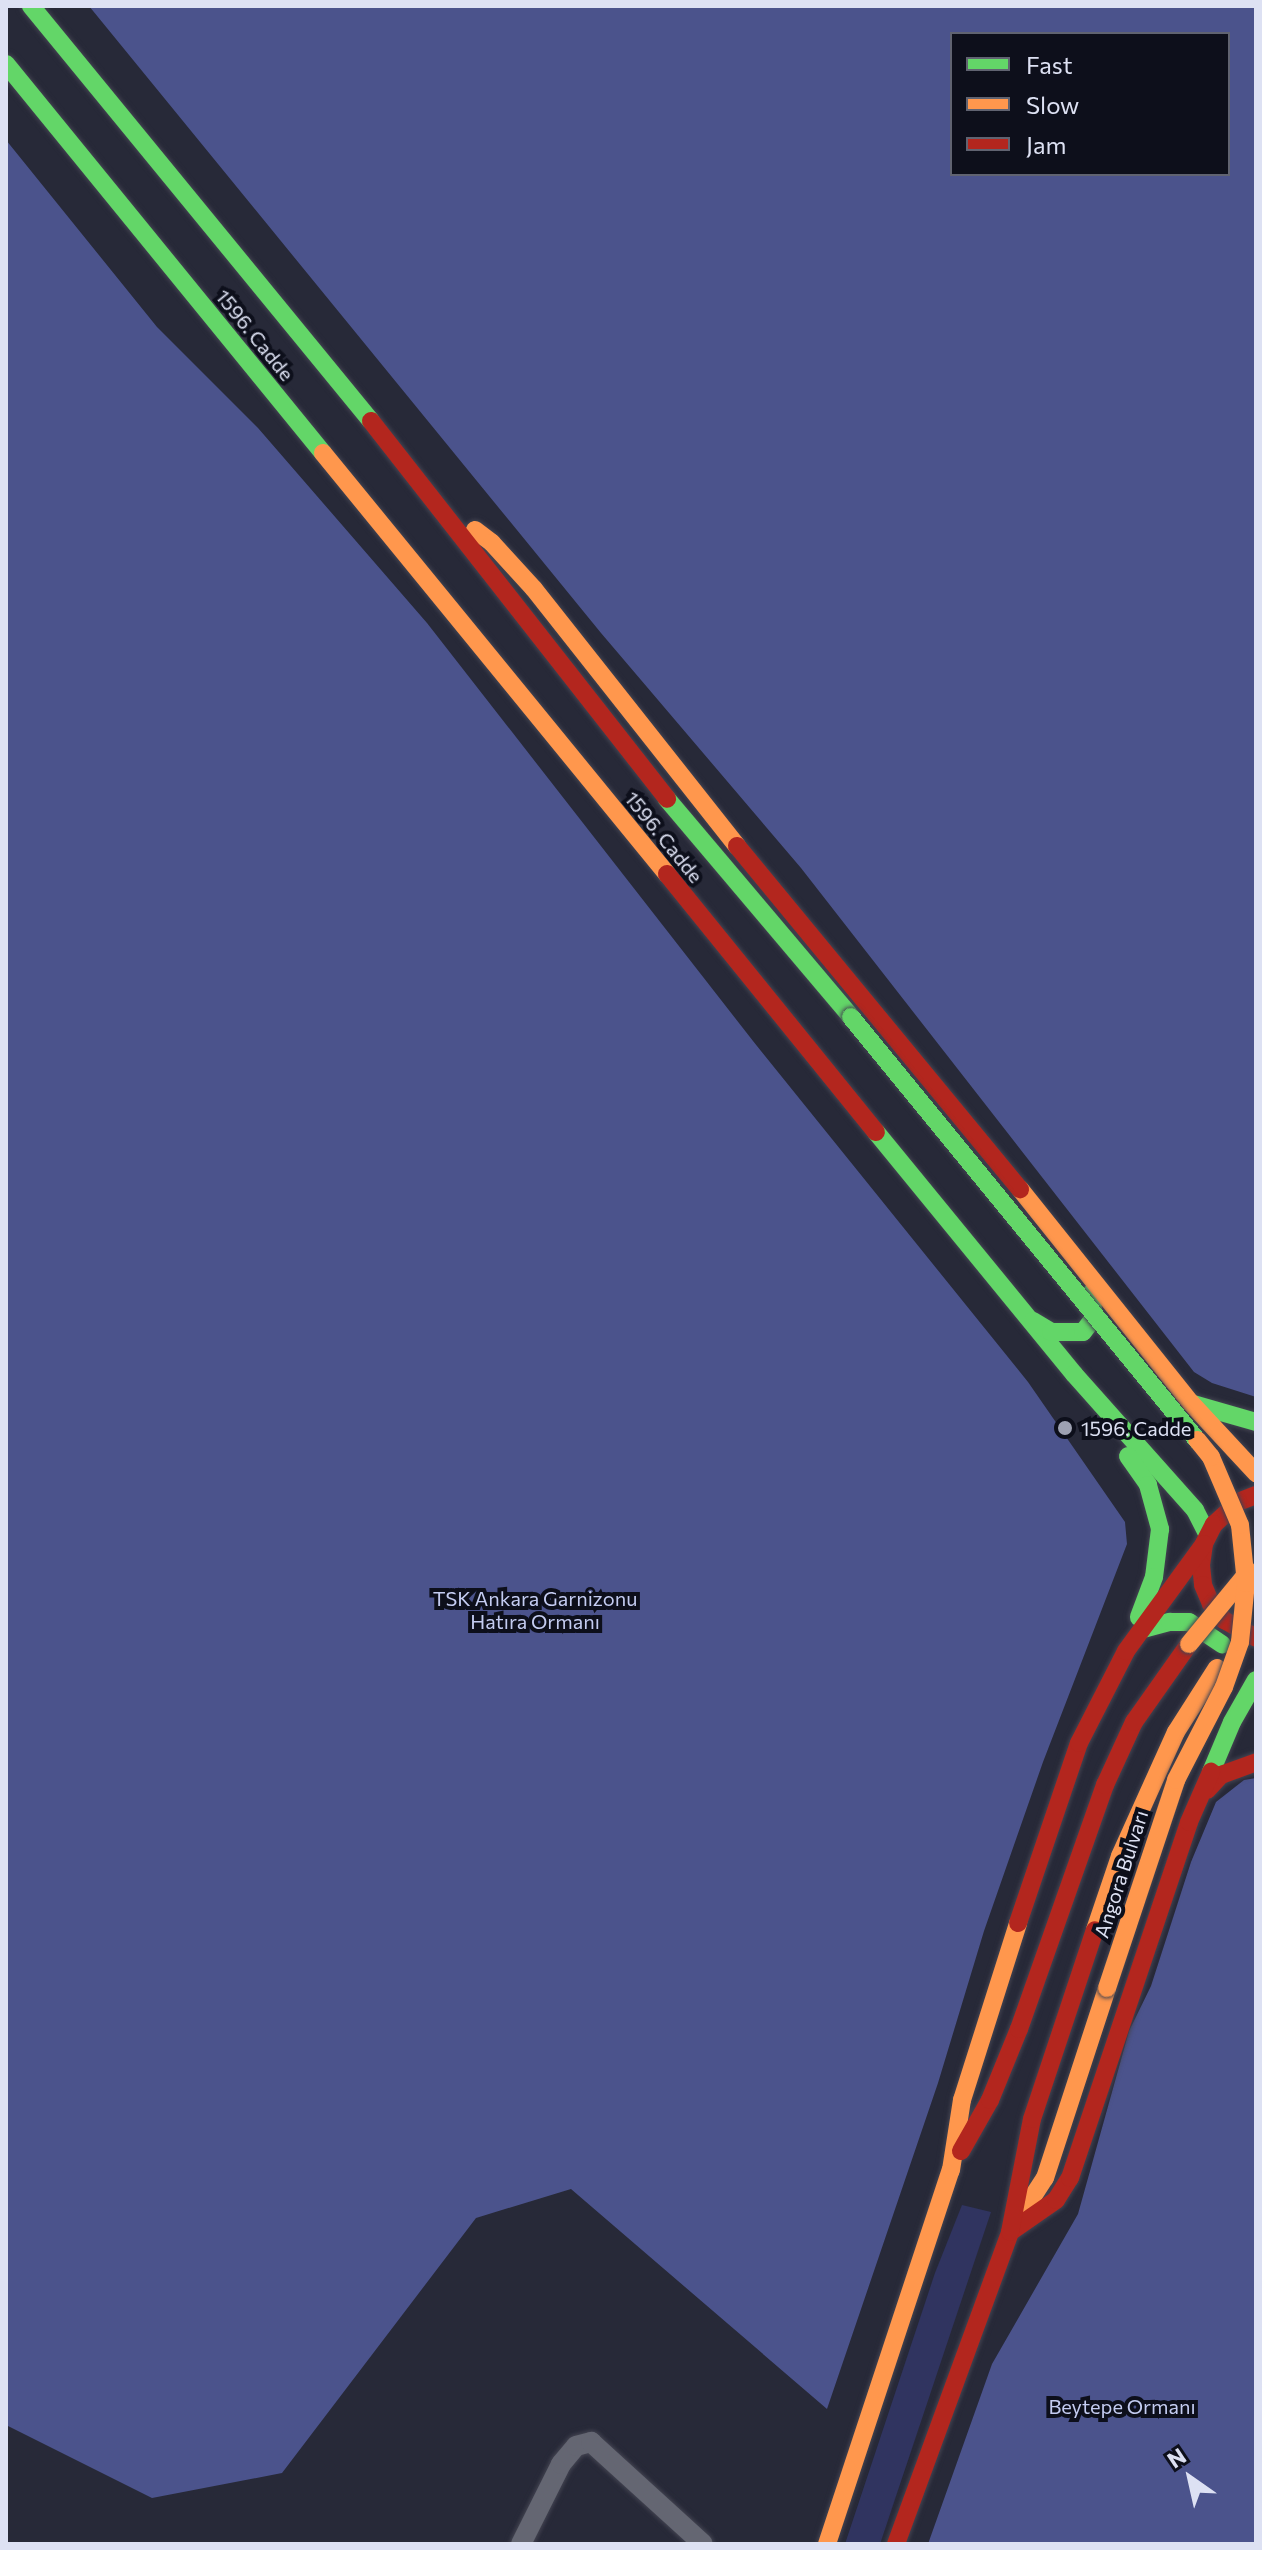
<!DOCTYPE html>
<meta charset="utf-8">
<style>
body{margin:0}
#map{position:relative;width:1262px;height:2550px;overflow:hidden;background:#272938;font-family:Commissioner,sans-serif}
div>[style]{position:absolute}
.green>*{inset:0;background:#303460}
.forest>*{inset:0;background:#4b538c}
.roads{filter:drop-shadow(0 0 2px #434451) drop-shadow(0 0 2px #434451)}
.street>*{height:20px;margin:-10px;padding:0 10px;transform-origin:10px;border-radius:10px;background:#646672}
.fast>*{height:18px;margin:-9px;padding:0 9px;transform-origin:9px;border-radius:9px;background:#63d668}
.slow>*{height:18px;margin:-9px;padding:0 9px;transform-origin:9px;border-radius:9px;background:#ff974d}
.jam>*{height:18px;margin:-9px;padding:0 9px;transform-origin:9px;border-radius:9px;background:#b3261e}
.bridges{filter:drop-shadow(0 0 2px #434451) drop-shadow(0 0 2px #434451)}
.fast-bridge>*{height:18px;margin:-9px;padding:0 9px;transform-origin:9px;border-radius:9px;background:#63d668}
.slow-bridge>*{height:18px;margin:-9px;padding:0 9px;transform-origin:9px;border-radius:9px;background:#ff974d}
.dots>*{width:22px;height:22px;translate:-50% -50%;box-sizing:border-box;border:4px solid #0d0f1b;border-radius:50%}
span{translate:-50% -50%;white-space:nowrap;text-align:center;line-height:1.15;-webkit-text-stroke:8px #0d0f1b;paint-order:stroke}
.street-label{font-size:20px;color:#dde1f3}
.poi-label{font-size:20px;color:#dde1f3}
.left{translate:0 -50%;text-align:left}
.park-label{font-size:20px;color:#c4ccf1}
.frame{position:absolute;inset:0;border:8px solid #dde1f3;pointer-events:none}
.legend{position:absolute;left:950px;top:32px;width:280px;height:144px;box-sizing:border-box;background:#0d0f1b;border:2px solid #606371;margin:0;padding:10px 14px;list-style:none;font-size:24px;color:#dde1f3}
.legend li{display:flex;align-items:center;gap:16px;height:40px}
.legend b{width:40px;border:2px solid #606371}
.north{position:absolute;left:1150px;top:2438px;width:80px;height:80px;-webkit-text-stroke:6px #0d0f1b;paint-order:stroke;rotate:326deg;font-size:22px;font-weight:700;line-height:32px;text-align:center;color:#dde1f3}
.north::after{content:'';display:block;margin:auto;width:28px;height:36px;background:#dde1f3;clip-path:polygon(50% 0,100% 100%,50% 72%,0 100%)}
</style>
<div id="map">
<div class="green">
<div style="clip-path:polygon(962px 2205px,991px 2212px,880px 2544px,845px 2544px,935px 2273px)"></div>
</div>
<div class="forest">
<div style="clip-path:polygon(evenodd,89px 6px,1256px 6px,1256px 1397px,1212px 1383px,1194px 1372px,801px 868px,601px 633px,89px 6px,952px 34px,1228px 34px,1228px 174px,952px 174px,952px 34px)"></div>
<div style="clip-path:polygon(6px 140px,157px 327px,258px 428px,427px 623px,753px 1041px,1028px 1382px,1125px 1522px,1127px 1544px,1043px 1762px,984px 1931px,938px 2083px,827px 2409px,571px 2189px,476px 2218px,282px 2473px,152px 2498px,6px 2425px)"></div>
<div style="clip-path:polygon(1256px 1778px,1256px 2544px,928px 2544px,992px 2364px,1078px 2214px,1129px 2031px,1151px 1986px,1191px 1862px,1216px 1802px,1244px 1780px)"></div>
</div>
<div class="roads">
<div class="street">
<div style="left:521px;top:2544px;width:89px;rotate:-63.4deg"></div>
<div style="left:561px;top:2464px;width:23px;rotate:-50deg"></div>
<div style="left:576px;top:2446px;width:16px;rotate:-15deg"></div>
<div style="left:591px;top:2442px;width:151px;rotate:42.3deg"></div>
</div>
<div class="fast">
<div style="left:31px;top:6px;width:536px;rotate:50.67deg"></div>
<div style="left:6px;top:64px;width:502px;rotate:50.82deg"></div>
<div style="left:667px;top:799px;width:285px;rotate:49.8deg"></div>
<div style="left:876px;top:1132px;width:313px;rotate:50.7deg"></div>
<div style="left:1074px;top:1374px;width:182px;rotate:48.3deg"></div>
<div style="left:1195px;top:1510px;width:28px;rotate:63deg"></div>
<div style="left:1033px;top:1321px;width:21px;rotate:31deg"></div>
<div style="left:1051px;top:1332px;width:32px"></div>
<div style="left:1083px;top:1332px;width:18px;rotate:-52deg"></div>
<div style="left:1094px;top:1318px;width:25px;rotate:-97deg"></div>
<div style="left:1193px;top:1404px;width:66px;rotate:15.9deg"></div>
<div style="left:1128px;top:1456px;width:35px;rotate:55deg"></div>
<div style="left:1148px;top:1485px;width:46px;rotate:74.7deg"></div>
<div style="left:1160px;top:1529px;width:48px;rotate:97.1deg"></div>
<div style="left:1154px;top:1577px;width:43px;rotate:110.6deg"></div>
<div style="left:1143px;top:1629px;width:28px;rotate:-15deg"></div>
<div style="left:1170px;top:1622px;width:19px"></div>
<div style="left:1189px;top:1622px;width:40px;rotate:34deg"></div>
<div style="left:1211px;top:1772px;width:54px;rotate:-67.2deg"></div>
<div style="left:1232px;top:1722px;width:48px;rotate:-60.3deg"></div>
</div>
<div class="slow">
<div style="left:323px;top:453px;width:544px;rotate:50.75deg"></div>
<div style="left:475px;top:530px;width:21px;rotate:37deg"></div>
<div style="left:492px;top:543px;width:62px;rotate:47.6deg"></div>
<div style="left:534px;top:589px;width:328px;rotate:51.7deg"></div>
<div style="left:1020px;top:1189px;width:274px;rotate:51.4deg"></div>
<div style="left:1191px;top:1403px;width:96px;rotate:47.1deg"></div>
<div style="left:1095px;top:1930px;width:78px;rotate:-71.3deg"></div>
<div style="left:1120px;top:1856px;width:136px;rotate:-65.7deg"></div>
<div style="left:1176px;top:1732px;width:76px;rotate:-57.4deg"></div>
<div style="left:1024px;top:2210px;width:38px;rotate:-57deg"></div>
<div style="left:1045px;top:2178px;width:200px;rotate:-71.9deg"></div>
<div style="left:827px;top:2544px;width:394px;rotate:-71.7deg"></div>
<div style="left:951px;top:2170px;width:71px;rotate:-81.1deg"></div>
<div style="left:962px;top:2100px;width:186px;rotate:-72.4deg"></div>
</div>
<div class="jam">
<div style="left:371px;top:421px;width:480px;rotate:51.9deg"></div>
<div style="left:737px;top:846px;width:445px;rotate:50.5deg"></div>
<div style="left:667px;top:874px;width:332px;rotate:51deg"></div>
<div style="left:1256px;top:1495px;width:19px;rotate:159deg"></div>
<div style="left:1238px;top:1502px;width:33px;rotate:137deg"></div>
<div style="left:1214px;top:1524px;width:22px;rotate:117deg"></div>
<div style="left:1204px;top:1544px;width:21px;rotate:98deg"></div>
<div style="left:1201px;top:1565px;width:20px;rotate:84deg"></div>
<div style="left:1203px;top:1585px;width:21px;rotate:67deg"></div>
<div style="left:1211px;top:1604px;width:21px;rotate:51deg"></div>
<div style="left:1224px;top:1620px;width:37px;rotate:29deg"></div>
<div style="left:1207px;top:1790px;width:21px;rotate:-47deg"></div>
<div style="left:1221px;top:1775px;width:37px;rotate:-20deg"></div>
<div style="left:1018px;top:1923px;width:190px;rotate:-71.3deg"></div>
<div style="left:1079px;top:1743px;width:103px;rotate:-62.9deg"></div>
<div style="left:1126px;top:1651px;width:132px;rotate:-53.9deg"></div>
<div style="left:961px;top:2151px;width:59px;rotate:-60.4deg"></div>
<div style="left:990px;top:2100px;width:77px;rotate:-67.8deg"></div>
<div style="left:1019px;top:2029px;width:259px;rotate:-70.6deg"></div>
<div style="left:1105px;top:1785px;width:69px;rotate:-65.3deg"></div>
<div style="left:1134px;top:1722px;width:95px;rotate:-54.8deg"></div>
<div style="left:1010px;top:2232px;width:56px;rotate:-34.8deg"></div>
<div style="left:1056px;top:2200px;width:26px;rotate:-58deg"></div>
<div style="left:1070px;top:2178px;width:375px;rotate:-71.5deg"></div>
<div style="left:1189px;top:1822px;width:55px;rotate:-66.3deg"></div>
<div style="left:896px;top:2544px;width:332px;rotate:-69.9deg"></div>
<div style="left:1010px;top:2232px;width:115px;rotate:-79deg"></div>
<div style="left:1032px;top:2119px;width:199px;rotate:-71.6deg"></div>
</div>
</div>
<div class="bridges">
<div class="fast-bridge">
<div style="left:851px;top:1017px;width:546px;rotate:50.72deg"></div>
</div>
<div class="slow-bridge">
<div style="left:1189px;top:1644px;width:94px;rotate:-50.6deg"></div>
<div style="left:1107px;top:1988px;width:219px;rotate:-71.6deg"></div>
<div style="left:1176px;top:1780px;width:105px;rotate:-62.7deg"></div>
<div style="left:1224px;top:1687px;width:48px;rotate:-70.4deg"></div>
<div style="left:1240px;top:1642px;width:59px;rotate:-84.2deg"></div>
<div style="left:1246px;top:1583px;width:58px;rotate:-95.9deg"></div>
<div style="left:1240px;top:1525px;width:74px;rotate:-113.1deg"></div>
<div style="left:1211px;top:1457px;width:22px;rotate:-129deg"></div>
</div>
</div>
<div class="dots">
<div style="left:1065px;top:1428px;background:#9da1b2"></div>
</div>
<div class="street-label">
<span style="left:255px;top:335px;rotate:51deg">1596. Cadde</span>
<span style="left:664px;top:837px;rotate:51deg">1596. Cadde</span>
<span style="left:1121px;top:1874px;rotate:-72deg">Angora Bulvarı</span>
</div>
<div class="poi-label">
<span class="left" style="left:1081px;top:1428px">1596. Cadde</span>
</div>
<div class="park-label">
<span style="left:535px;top:1610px">TSK Ankara Garnizonu<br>Hatıra Ormanı</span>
<span style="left:1122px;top:2406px">Beytepe Ormanı</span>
</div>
<div class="frame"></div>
<ul class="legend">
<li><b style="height:10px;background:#63d668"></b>Fast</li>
<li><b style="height:10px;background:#ff974d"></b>Slow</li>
<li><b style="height:10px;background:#b3261e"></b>Jam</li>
</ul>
<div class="north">N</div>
</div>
